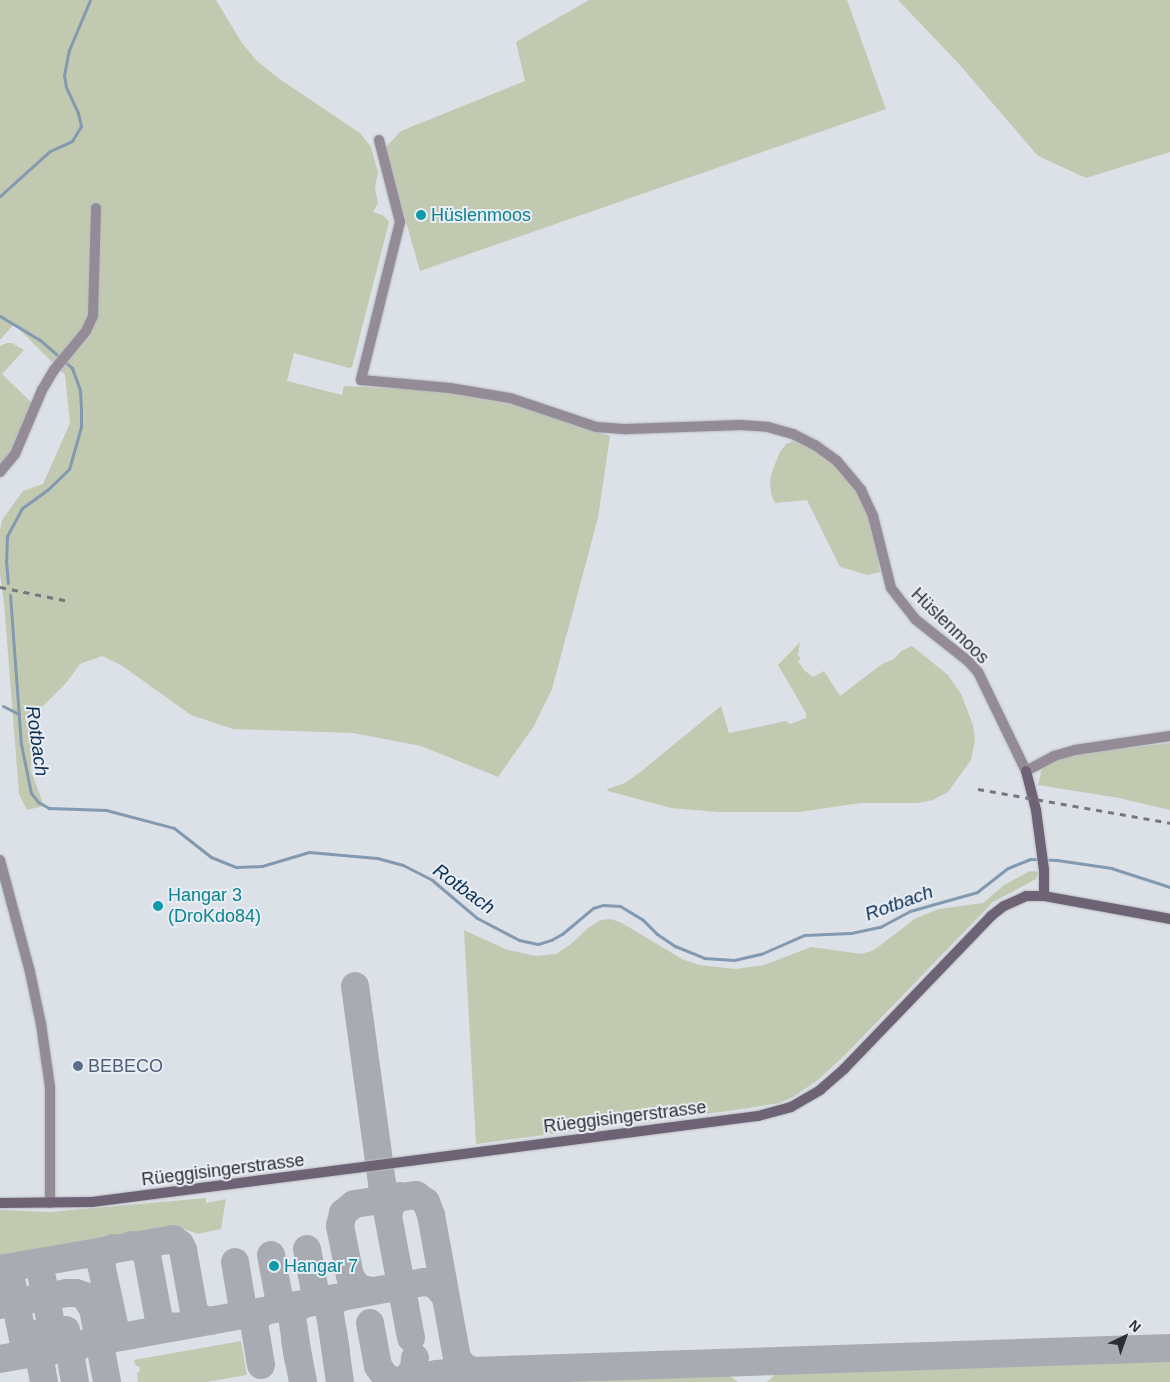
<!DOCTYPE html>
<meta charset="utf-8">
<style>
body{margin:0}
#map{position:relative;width:1170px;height:1382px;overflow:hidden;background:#dce1e8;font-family:Helvetica,sans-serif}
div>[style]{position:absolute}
.green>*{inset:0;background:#c2c9b1}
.stream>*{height:3px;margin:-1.5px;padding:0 1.5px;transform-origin:1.5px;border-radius:1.5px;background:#8399b0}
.taxiway>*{height:28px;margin:-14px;padding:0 14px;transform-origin:14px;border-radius:14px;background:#a8acb2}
.roads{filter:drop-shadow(0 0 1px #b9bdc3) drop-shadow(0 0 1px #b9bdc3)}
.street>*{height:10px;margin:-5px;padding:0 5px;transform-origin:5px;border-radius:5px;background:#938c97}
.secondary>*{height:10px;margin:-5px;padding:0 5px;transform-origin:5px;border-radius:5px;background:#6e6374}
.rail>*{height:3px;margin-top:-1.5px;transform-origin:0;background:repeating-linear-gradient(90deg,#74777b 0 6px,transparent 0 12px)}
.dots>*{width:14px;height:14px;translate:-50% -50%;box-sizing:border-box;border:2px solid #e9eef6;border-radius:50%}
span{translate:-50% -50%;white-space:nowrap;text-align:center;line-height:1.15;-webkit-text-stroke:4px #e9eef6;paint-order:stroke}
.culture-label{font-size:18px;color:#0d838f}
.left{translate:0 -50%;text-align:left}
.street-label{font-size:18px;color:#2d2e31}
.service-label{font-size:18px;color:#4e5e75}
.water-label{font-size:19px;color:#0a2f50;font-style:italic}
.north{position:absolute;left:1100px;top:1312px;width:50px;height:50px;-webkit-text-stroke:4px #e9eef6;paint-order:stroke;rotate:42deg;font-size:14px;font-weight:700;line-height:20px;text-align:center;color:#2d2e31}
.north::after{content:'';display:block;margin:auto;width:18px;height:22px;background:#2d2e31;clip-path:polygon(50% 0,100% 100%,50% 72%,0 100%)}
</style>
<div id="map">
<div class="green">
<div style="clip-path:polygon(0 0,216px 0,242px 43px,256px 60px,278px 78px,360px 133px,371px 147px,378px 172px,375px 189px,378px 203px,373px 212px,384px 216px,389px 222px,352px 367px,349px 368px,294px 353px,287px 381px,342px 395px,344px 386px,445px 391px,495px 399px,610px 436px,598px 518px,552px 689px,534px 726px,498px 777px,421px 746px,353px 733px,233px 729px,191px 715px,121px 665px,102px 656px,80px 664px,66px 683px,40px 709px,32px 724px,31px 771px,44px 806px,27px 810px,19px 794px,4px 603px,0 574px,0 531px,2px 520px,23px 491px,43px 484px,70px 423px,65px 375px,14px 324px,0 340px)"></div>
<div style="clip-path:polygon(589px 0,847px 0,886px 109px,420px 271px,388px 158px,386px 147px,401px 131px,525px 81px,516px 42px)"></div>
<div style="clip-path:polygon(898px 0,1170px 0,1170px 152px,1086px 178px,1038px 156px,959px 64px)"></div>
<div style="clip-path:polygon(7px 343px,12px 343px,24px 350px,2px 374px,32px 403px,7px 457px,0 464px,0 346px)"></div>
<div style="clip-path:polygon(794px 441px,816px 451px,838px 467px,852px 485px,864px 505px,874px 533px,880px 572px,868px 575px,840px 567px,807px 500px,775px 503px,771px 494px,770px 481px,773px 469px,780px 452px,786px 444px)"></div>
<div style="clip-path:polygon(800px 642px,798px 655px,801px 659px,798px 661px,804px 670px,813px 677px,824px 671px,840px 696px,882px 664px,894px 659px,901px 651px,912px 646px,948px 675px,961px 694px,973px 725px,975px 741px,971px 760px,948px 792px,933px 800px,918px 803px,861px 803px,799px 812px,718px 812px,671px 808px,608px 791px,607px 789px,625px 783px,639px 773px,721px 706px,729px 733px,786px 721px,790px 724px,806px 718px,806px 713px,778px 665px)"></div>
<div style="clip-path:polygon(1170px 743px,1170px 810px,1119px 798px,1038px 785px,1042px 768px,1067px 755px)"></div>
<div style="clip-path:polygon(1030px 871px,1038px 872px,1036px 879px,993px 902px,845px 1055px,818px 1080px,793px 1097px,779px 1103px,736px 1110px,476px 1144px,464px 930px,505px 949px,535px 956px,556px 954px,571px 944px,588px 928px,601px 920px,611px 919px,622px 923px,682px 959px,699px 965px,736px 969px,764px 965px,811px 947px,862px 954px,874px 950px,916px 918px,939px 909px,983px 903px,1004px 885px)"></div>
<div style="clip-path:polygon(206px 1198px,206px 1203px,226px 1199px,221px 1229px,198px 1234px,181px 1228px,0 1260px,0 1210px,50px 1212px)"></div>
<div style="clip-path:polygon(241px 1341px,247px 1375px,206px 1382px,138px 1382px,137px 1372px,140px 1371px,139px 1366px,136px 1366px,134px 1360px)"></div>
<div style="clip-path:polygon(1170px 1356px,1170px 1382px,767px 1382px,779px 1371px,790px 1368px)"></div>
<div style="clip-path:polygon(717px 1371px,728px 1374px,738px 1382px,556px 1382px,566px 1376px)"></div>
</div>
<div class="stream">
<div style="left:0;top:196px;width:67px;rotate:-42deg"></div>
<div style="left:50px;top:151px;width:24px;rotate:-24deg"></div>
<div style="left:72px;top:141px;width:17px;rotate:-59deg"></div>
<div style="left:81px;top:126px;width:13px;rotate:-103deg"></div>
<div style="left:78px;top:113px;width:29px;rotate:-115deg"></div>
<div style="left:66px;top:87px;width:12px;rotate:-99deg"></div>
<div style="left:64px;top:75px;width:25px;rotate:-79deg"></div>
<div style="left:69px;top:50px;width:54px;rotate:-67.2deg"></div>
<div style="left:0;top:316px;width:47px;rotate:31deg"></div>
<div style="left:40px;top:340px;width:43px;rotate:41.2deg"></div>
<div style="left:72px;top:368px;width:23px;rotate:70deg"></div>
<div style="left:80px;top:390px;width:18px;rotate:87deg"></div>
<div style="left:81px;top:408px;width:19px;rotate:90deg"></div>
<div style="left:81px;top:427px;width:44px;rotate:105.9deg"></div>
<div style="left:69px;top:469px;width:30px;rotate:136deg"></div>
<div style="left:47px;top:490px;width:31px;rotate:144deg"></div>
<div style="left:22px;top:508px;width:32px;rotate:118deg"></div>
<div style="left:7px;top:536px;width:25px;rotate:92deg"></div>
<div style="left:6px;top:561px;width:22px;rotate:85deg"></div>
<div style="left:10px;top:595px;width:149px;rotate:85.8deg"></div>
<div style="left:21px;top:744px;width:50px;rotate:78.5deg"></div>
<div style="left:31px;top:793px;width:11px;rotate:52deg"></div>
<div style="left:38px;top:802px;width:13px;rotate:29deg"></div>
<div style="left:49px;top:808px;width:57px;rotate:2deg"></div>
<div style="left:106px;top:810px;width:70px;rotate:14.8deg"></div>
<div style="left:174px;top:828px;width:47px;rotate:38.1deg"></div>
<div style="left:211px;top:857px;width:27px;rotate:22deg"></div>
<div style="left:236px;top:867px;width:26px;rotate:-2deg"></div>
<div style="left:262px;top:866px;width:49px;rotate:-16.6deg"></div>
<div style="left:309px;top:852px;width:68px;rotate:5deg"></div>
<div style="left:377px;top:858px;width:27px;rotate:15deg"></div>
<div style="left:403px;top:865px;width:33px;rotate:27deg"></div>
<div style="left:432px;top:880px;width:59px;rotate:40.2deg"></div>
<div style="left:477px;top:918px;width:47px;rotate:27.6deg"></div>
<div style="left:519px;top:940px;width:19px;rotate:12deg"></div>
<div style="left:538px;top:944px;width:14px;rotate:-17deg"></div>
<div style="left:551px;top:940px;width:13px;rotate:-29deg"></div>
<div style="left:562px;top:934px;width:40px;rotate:-40deg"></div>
<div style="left:593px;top:908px;width:10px;rotate:-17deg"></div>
<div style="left:603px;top:905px;width:17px;rotate:3deg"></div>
<div style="left:620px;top:906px;width:26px;rotate:31deg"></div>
<div style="left:642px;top:919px;width:21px;rotate:45deg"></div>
<div style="left:657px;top:934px;width:22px;rotate:34deg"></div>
<div style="left:675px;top:946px;width:31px;rotate:22deg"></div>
<div style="left:704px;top:958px;width:30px;rotate:4deg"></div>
<div style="left:734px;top:960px;width:28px;rotate:-13deg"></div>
<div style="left:761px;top:954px;width:47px;rotate:-23.8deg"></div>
<div style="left:804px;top:935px;width:47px;rotate:-2.4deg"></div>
<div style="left:851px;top:933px;width:30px;rotate:-12deg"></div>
<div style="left:880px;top:927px;width:34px;rotate:-28deg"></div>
<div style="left:910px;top:911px;width:70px;rotate:-15.8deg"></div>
<div style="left:977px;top:892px;width:39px;rotate:-38deg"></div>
<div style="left:1008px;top:868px;width:24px;rotate:-22deg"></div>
<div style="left:1030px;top:859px;width:27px;rotate:2deg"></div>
<div style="left:1057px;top:860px;width:55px;rotate:8.4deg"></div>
<div style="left:1111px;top:868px;width:62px;rotate:17.9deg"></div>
<div style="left:3px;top:706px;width:18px;rotate:27deg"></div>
</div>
<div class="taxiway">
<div style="left:355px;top:986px;width:199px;rotate:82.2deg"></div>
<div style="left:382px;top:1183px;width:11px;rotate:75deg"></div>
<div style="left:385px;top:1194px;width:8px;rotate:23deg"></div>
<div style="left:400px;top:1196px;width:12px;rotate:138deg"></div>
<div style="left:391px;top:1204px;width:12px;rotate:104deg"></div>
<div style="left:388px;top:1216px;width:124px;rotate:79.3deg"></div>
<div style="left:131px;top:1245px;width:9px;rotate:13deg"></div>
<div style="left:140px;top:1247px;width:11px;rotate:49deg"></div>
<div style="left:147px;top:1255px;width:66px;rotate:79.5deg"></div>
<div style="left:159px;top:1320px;width:7px;rotate:45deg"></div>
<div style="left:164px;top:1325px;width:11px;rotate:10deg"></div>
<div style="left:113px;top:1248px;width:9px;rotate:148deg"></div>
<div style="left:105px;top:1253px;width:12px;rotate:110deg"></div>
<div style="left:101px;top:1264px;width:66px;rotate:77.8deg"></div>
<div style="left:307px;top:1249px;width:54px;rotate:79.3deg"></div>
<div style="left:271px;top:1255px;width:54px;rotate:79.3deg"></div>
<div style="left:235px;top:1262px;width:54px;rotate:80.4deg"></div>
<div style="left:0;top:1269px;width:176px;rotate:-9.8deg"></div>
<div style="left:173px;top:1239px;width:9px;rotate:36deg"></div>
<div style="left:180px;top:1244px;width:7px;rotate:63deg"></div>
<div style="left:183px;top:1250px;width:62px;rotate:79.8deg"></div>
<div style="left:194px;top:1311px;width:11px;rotate:49deg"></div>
<div style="left:201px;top:1319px;width:10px;rotate:11deg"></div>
<div style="left:42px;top:1278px;width:62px;rotate:78.9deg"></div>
<div style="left:54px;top:1339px;width:11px;rotate:41deg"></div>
<div style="left:62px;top:1346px;width:16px;rotate:4deg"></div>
<div style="left:12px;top:1284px;width:61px;rotate:78.7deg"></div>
<div style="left:24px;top:1344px;width:13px;rotate:39deg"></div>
<div style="left:34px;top:1352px;width:14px;rotate:4deg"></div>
<div style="left:372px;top:1291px;width:14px;rotate:-168deg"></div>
<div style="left:358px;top:1288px;width:14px;rotate:-124deg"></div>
<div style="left:350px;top:1276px;width:51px;rotate:-101.3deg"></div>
<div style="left:340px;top:1226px;width:13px;rotate:-77deg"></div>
<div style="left:343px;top:1213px;width:14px;rotate:-39deg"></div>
<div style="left:354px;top:1204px;width:63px;rotate:-8.3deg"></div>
<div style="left:416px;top:1195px;width:12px;rotate:35deg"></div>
<div style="left:426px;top:1202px;width:14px;rotate:69deg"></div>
<div style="left:431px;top:1215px;width:145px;rotate:79.7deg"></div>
<div style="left:457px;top:1358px;width:11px;rotate:52deg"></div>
<div style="left:464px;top:1367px;width:11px;rotate:22deg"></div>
<div style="left:0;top:1305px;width:68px;rotate:-10.2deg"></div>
<div style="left:67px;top:1293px;width:9px"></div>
<div style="left:76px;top:1293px;width:9px;rotate:18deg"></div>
<div style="left:85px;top:1296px;width:15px;rotate:58deg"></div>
<div style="left:93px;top:1309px;width:74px;rotate:79.1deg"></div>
<div style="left:370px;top:1323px;width:44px;rotate:79.5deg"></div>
<div style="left:378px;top:1366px;width:14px;rotate:56deg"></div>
<div style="left:386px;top:1378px;width:9px;rotate:18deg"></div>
<div style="left:395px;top:1381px;width:11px;rotate:-10deg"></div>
<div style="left:406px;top:1379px;width:13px;rotate:-51deg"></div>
<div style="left:414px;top:1369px;width:11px;rotate:-85deg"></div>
<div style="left:66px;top:1330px;width:53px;rotate:80.2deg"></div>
<div style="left:333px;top:1333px;width:49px;rotate:81.9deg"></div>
<div style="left:35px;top:1334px;width:49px;rotate:79.4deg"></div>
<div style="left:295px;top:1340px;width:43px;rotate:79.2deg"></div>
<div style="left:336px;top:1351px;width:43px;rotate:-99.5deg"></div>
<div style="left:329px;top:1309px;width:11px;rotate:-56deg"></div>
<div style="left:335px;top:1300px;width:9px;rotate:-21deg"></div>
<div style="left:298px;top:1358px;width:42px;rotate:-98.1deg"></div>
<div style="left:292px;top:1316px;width:8px;rotate:-67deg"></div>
<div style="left:295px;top:1309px;width:10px;rotate:-29deg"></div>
<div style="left:0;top:1359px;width:431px;rotate:-10.3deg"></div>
<div style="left:424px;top:1282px;width:11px;rotate:10deg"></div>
<div style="left:435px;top:1284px;width:16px;rotate:50deg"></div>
<div style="left:261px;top:1365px;width:43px;rotate:-99.5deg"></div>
<div style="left:254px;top:1323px;width:7px;rotate:-63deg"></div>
<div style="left:257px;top:1317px;width:10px;rotate:-37deg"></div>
<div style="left:396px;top:1382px;width:42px;rotate:-11deg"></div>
<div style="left:437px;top:1374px;width:37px;rotate:-5deg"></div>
<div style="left:474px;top:1371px;width:696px;rotate:-1.89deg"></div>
</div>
<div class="roads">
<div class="street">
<div style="left:379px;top:140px;width:85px;rotate:75.6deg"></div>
<div style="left:400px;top:222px;width:163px;rotate:103.9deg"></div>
<div style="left:361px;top:380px;width:89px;rotate:5.1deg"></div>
<div style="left:450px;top:388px;width:61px;rotate:9.5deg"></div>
<div style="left:510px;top:398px;width:91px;rotate:18.6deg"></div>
<div style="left:596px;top:427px;width:31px;rotate:4deg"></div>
<div style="left:627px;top:429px;width:114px;rotate:-2deg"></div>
<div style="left:741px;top:425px;width:27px;rotate:4deg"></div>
<div style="left:768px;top:427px;width:26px;rotate:16deg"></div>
<div style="left:793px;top:434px;width:25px;rotate:27deg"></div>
<div style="left:815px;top:445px;width:27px;rotate:36deg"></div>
<div style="left:837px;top:461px;width:38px;rotate:50deg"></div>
<div style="left:861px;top:490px;width:29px;rotate:65deg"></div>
<div style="left:873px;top:516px;width:74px;rotate:76deg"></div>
<div style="left:891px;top:588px;width:39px;rotate:52deg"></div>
<div style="left:915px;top:619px;width:68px;rotate:38.4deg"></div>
<div style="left:968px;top:661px;width:15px;rotate:48deg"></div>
<div style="left:978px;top:672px;width:110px;rotate:64.1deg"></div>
<div style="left:1026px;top:771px;width:32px;rotate:-28deg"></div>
<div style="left:1054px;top:756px;width:22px;rotate:-16deg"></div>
<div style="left:1075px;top:750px;width:96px;rotate:-8.4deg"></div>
<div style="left:0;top:472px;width:23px;rotate:-50deg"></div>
<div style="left:15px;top:454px;width:69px;rotate:-67.1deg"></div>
<div style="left:42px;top:390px;width:23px;rotate:-59deg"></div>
<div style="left:54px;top:370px;width:50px;rotate:-50.6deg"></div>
<div style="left:86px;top:331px;width:17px;rotate:-65deg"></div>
<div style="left:93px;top:316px;width:108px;rotate:-88.4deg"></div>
<div style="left:0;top:860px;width:116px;rotate:75deg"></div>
<div style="left:30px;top:972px;width:53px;rotate:78.1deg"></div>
<div style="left:41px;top:1024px;width:64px;rotate:81.9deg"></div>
<div style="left:50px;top:1087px;width:116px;rotate:90deg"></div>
</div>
<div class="secondary">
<div style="left:1026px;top:771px;width:40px;rotate:75.6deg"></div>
<div style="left:1036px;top:810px;width:61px;rotate:82.4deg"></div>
<div style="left:1044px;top:870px;width:26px;rotate:90deg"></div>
<div style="left:0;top:1203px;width:92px;rotate:-0.6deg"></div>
<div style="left:92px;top:1202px;width:672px;rotate:-7.36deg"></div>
<div style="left:758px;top:1116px;width:34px;rotate:-15deg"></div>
<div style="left:791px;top:1107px;width:34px;rotate:-30deg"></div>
<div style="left:820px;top:1090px;width:32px;rotate:-41deg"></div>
<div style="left:844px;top:1069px;width:212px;rotate:-46.1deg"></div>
<div style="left:991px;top:916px;width:16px;rotate:-38deg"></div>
<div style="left:1004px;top:906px;width:24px;rotate:-24deg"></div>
<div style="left:1026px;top:896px;width:18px"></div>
<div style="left:1044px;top:896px;width:128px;rotate:10.3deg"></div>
</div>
</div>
<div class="rail">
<div style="left:0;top:587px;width:70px;rotate:11.5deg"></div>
<div style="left:978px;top:789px;width:195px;rotate:10deg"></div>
</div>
<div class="dots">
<div style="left:421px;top:215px;background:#0f9aa8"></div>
<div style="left:158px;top:906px;background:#0f9aa8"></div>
<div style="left:78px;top:1066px;background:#5c6f8a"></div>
<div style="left:274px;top:1266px;background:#0f9aa8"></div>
</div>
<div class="culture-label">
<span class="left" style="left:431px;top:215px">Hüslenmoos</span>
<span class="left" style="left:168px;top:906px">Hangar 3<br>(DroKdo84)</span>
<span class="left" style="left:284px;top:1266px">Hangar 7</span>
</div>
<div class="street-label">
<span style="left:950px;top:626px;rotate:44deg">Hüslenmoos</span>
<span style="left:625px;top:1117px;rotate:-7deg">Rüeggisingerstrasse</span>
<span style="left:223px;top:1170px;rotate:-7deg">Rüeggisingerstrasse</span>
</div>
<div class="service-label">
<span class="left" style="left:88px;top:1066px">BEBECO</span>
</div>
<div class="water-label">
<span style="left:37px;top:741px;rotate:82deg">Rotbach</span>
<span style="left:464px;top:889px;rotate:36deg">Rotbach</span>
<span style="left:899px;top:903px;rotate:-20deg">Rotbach</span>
</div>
<div class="north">N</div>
</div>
